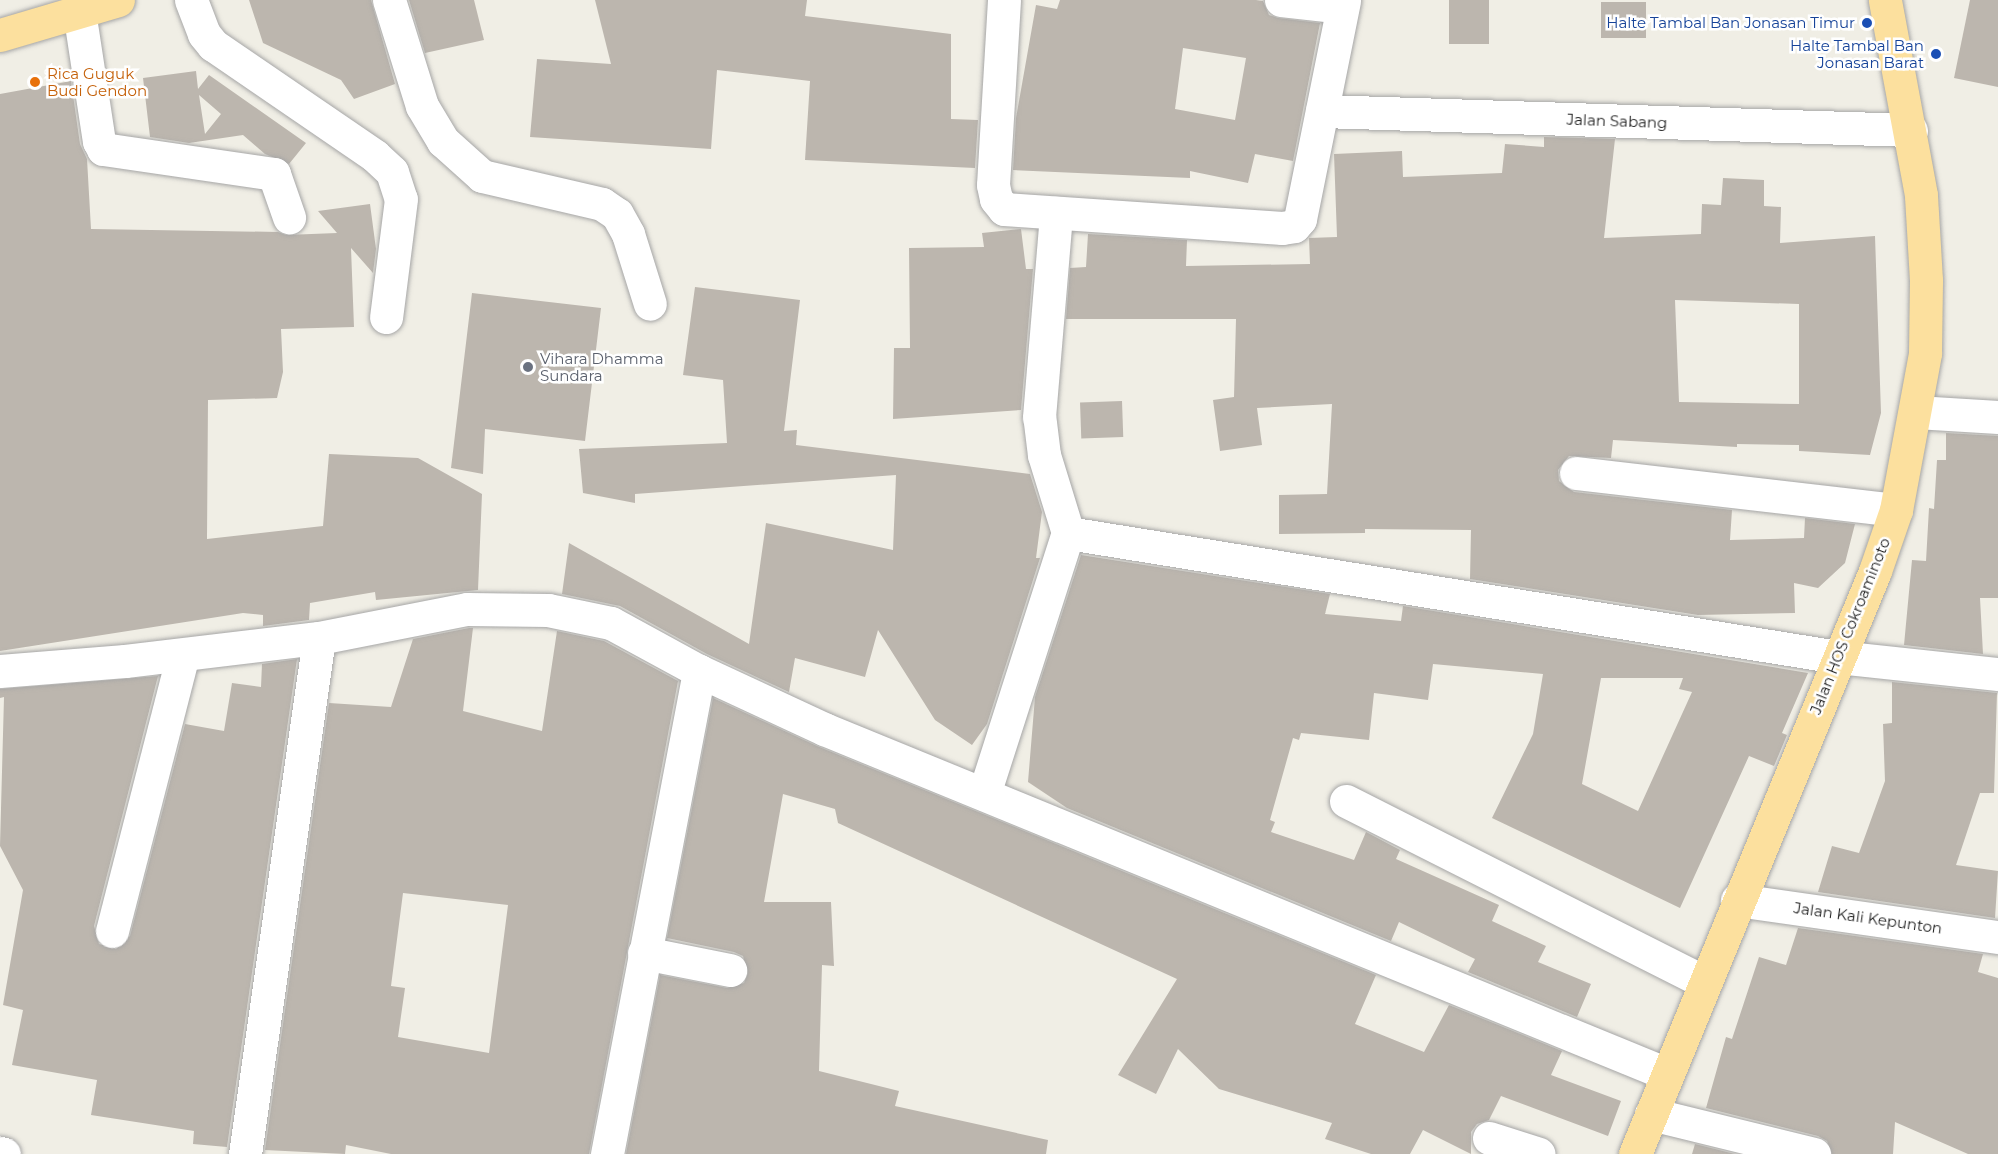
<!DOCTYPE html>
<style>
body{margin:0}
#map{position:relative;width:1998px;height:1154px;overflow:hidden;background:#f0eee5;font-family:Montserrat,sans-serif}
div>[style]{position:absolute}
.building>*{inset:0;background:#bcb6ae;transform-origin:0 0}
.roads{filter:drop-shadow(0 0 2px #a6a6a6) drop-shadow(0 0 2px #a6a6a6)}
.minor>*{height:33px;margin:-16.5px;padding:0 16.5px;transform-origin:16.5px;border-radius:16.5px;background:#fff}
.major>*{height:33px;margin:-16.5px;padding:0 16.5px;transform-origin:16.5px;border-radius:16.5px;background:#fce09e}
.dots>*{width:16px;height:16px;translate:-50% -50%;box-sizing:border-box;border:3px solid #fff;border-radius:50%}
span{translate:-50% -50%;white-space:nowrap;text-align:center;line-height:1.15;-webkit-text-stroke:5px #fff;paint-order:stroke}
.transit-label{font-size:15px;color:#164399}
.right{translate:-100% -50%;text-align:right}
.food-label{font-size:15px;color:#c56008}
.left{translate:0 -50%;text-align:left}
.street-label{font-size:15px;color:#1f1f1f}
.worship-label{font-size:15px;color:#5b616d}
</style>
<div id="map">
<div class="building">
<div style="clip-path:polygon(249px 0,371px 0,395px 84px,354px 99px,341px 80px,263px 43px)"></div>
<div style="clip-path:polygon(409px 0,474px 0,484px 40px,425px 53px)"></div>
<div style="clip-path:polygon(595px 0,807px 0,805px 16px,951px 34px,951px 119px,978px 120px,975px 168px,805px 160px,810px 81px,717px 70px,711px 149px,530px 137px,537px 59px,611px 64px)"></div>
<div style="clip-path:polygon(evenodd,1060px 0,1256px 0,1263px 1px,1269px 15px,1278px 18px,1320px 23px,1293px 161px,1255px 154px,1248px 183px,1190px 171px,1190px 178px,1013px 170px,1016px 118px,1036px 5px,1057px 9px,1060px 0,1183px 48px,1246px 58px,1235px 120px,1175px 109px,1183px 48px)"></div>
<div style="left:1449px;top:0;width:40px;height:44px"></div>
<div style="clip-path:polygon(1970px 0,1998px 0,1998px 87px,1954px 78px)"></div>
<div style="left:1601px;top:2px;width:45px;height:36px"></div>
<div style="clip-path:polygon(evenodd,196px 71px,198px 89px,209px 75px,306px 143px,289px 164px,265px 154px,243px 135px,189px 143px,150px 137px,143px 78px,196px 71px,199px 95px,221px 114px,205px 134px,199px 95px)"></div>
<div style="clip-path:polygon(71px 81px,80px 144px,87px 159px,91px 229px,278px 232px,286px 235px,337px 233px,318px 211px,370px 204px,376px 249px,373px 273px,351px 248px,354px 327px,281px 329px,283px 372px,277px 398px,208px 400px,207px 539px,323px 526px,329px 454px,418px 458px,482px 494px,478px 590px,376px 600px,375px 592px,310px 603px,309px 620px,263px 626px,263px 615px,243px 613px,0 651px,0 94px)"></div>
<div style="clip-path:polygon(evenodd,1544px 137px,1615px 139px,1604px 238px,1701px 234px,1702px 204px,1721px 205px,1723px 178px,1764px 180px,1764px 206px,1781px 207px,1780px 243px,1875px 236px,1881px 413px,1870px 455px,1799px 451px,1799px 445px,1737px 444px,1737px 447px,1613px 440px,1611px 458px,1569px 456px,1558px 470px,1559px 481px,1574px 492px,1732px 510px,1730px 540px,1804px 538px,1805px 518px,1855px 524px,1845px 563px,1818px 588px,1794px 583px,1795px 613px,1698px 615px,1470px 579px,1471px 530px,1365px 529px,1365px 533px,1279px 534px,1279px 495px,1327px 494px,1332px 404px,1257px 408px,1262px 445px,1220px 451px,1213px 400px,1234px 397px,1236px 319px,1066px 319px,1070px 268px,1086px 267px,1088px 234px,1187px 240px,1186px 266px,1310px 264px,1309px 238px,1337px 237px,1334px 154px,1402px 151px,1403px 177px,1502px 173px,1505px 144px,1544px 147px,1544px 137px,1675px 300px,1799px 304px,1799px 404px,1679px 402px,1675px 300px)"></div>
<div style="clip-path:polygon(1021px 229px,1026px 269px,1033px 269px,1021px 410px,893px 419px,894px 348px,910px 348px,909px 248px,984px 247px,982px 233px)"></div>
<div style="clip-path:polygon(695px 287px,800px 300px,784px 431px,797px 430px,796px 445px,1030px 474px,1042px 512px,1036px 558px,1040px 558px,987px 724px,972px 745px,935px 720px,878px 630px,865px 677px,795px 658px,789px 692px,707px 654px,620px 606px,562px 594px,569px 543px,749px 644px,766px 523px,893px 550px,896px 475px,635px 494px,635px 503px,583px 493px,579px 449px,727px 443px,723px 380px,683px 375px)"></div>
<div style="clip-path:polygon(472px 293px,601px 308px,585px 441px,485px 429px,483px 474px,451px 468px)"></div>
<div style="left:1122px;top:401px;width:36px;height:42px;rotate:88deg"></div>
<div style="clip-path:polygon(1946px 433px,1998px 436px,1998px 598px,1980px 598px,1983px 654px,1904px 645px,1912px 560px,1926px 561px,1929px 508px,1934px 509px,1937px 460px,1946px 460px)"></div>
<div style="clip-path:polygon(evenodd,1081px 555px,1330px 594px,1325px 614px,1401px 621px,1403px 606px,1808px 673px,1782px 733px,1787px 735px,1774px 766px,1749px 756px,1680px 908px,1492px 818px,1533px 734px,1543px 674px,1433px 664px,1428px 700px,1374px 693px,1369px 740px,1301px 733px,1299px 740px,1293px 738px,1270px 820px,1275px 822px,1271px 832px,1354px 860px,1366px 832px,1400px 850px,1396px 859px,1499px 905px,1492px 921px,1546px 946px,1538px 962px,1591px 984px,1577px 1017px,1468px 972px,1475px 959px,1399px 922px,1391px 941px,1067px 808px,1028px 782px,1035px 697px,1081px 555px,1601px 678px,1683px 678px,1679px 689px,1692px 692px,1638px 811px,1582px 784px,1601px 678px)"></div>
<div style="clip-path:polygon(evenodd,469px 628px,473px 628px,463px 711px,542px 731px,557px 631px,604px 641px,678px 681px,589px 1154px,391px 1154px,346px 1145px,345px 1154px,265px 1150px,329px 703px,391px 707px,413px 639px,469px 628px,403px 893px,508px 905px,489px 1053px,398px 1037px,405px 988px,391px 986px,403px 893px)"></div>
<div style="clip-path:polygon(297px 659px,227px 1147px,193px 1144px,194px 1131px,91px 1115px,97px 1080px,12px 1065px,23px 1010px,3px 1005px,23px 890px,0 846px,4px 697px,0 698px,0 689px,158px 676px,94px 926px,99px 944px,116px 949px,130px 936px,185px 724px,224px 731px,232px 683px,261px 687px,262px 664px)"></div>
<div style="clip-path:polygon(1892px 682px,1997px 693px,1994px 793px,1980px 793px,1956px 865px,1998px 871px,1995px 918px,1818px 892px,1832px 846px,1859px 853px,1885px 781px,1883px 724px,1892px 723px)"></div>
<div style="clip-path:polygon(713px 698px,817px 746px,1376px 975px,1355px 1024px,1424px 1052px,1449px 1005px,1562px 1051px,1551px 1075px,1621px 1101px,1608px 1136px,1501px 1096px,1489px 1120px,1477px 1124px,1471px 1132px,1471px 1154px,1423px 1130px,1410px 1154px,1371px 1154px,1325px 1139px,1332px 1123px,1219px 1089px,1178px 1049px,1156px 1094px,1118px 1075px,1177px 979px,838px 823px,835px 809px,783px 794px,764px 902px,831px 902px,834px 966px,822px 965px,819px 1071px,899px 1091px,895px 1106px,1048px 1140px,1046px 1154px,626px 1154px,660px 975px,727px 988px,744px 983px,748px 973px,743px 956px,734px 952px,667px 938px)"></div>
<div style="clip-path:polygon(1798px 928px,1983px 954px,1978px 972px,1998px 978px,1998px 1154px,1968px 1154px,1895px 1122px,1893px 1154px,1832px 1154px,1827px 1141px,1818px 1136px,1706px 1108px,1726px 1037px,1732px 1039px,1759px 957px,1786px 965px)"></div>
<div style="clip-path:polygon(1695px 1144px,1735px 1154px,1692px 1154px)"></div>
</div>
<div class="roads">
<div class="minor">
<div style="left:191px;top:0;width:36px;rotate:69deg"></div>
<div style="left:204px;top:34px;width:14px;rotate:51deg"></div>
<div style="left:213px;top:45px;width:196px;rotate:34.4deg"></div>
<div style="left:375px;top:156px;width:23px;rotate:43deg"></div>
<div style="left:392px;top:172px;width:28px;rotate:72deg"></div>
<div style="left:401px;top:199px;width:119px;rotate:97.2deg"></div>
<div style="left:389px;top:0;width:111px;rotate:72.7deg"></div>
<div style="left:422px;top:106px;width:41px;rotate:59deg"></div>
<div style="left:443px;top:141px;width:52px;rotate:41.9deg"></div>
<div style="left:482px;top:176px;width:123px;rotate:13.1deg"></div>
<div style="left:602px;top:204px;width:18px;rotate:34deg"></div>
<div style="left:617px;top:214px;width:23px;rotate:61deg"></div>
<div style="left:628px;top:234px;width:73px;rotate:72.6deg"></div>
<div style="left:1004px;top:0;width:185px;rotate:93.4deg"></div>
<div style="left:993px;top:185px;width:14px;rotate:78deg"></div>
<div style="left:996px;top:199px;width:13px;rotate:51deg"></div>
<div style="left:1004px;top:209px;width:279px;rotate:3.9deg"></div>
<div style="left:1282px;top:228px;width:12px;rotate:-9deg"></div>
<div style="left:1294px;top:226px;width:9px;rotate:-49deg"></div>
<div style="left:1300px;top:219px;width:223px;rotate:-78.6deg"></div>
<div style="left:1281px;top:0;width:61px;rotate:6.5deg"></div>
<div style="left:79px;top:11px;width:132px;rotate:81.3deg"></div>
<div style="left:99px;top:141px;width:9px;rotate:63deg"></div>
<div style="left:103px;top:149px;width:173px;rotate:8.3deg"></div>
<div style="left:274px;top:174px;width:46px;rotate:70.8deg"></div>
<div style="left:1322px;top:111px;width:589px;rotate:1.85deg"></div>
<div style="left:1916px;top:412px;width:82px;rotate:3.5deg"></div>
<div style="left:1576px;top:473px;width:322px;rotate:6.6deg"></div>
<div style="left:1068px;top:533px;width:780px;rotate:9.15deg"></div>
<div style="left:1838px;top:657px;width:161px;rotate:6.1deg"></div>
<div style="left:0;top:671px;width:125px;rotate:-4.6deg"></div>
<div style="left:125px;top:661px;width:195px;rotate:-6.8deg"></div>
<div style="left:319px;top:638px;width:151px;rotate:-11.1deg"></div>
<div style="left:467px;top:609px;width:81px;rotate:0.7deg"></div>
<div style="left:548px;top:610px;width:64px;rotate:11.7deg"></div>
<div style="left:611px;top:623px;width:100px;rotate:28.6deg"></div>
<div style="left:699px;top:671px;width:138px;rotate:24.9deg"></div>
<div style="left:824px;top:729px;width:911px;rotate:22.26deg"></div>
<div style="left:984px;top:794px;width:274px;rotate:-72.2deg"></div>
<div style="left:1068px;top:533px;width:82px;rotate:-107.1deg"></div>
<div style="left:1044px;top:455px;width:38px;rotate:-97deg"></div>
<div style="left:1039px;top:417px;width:205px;rotate:-85.2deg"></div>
<div style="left:1346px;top:801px;width:401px;rotate:26.8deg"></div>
<div style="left:1737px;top:900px;width:264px;rotate:8.1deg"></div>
<div style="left:112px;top:931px;width:285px;rotate:-75.6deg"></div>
<div style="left:644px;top:953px;width:88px;rotate:11.2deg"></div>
<div style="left:1651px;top:1114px;width:168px;rotate:13.8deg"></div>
<div style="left:1489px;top:1138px;width:52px;rotate:17.7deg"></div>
<div style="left:0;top:1153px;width:4px;rotate:14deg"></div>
<div style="left:245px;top:1154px;width:521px;rotate:-81.84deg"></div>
<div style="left:607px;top:1154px;width:492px;rotate:-79.2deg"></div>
</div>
<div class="major">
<div style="left:0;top:35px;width:123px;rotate:-16.5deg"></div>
<div style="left:1635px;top:1154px;width:630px;rotate:-67.62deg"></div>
<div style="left:1875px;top:571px;width:65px;rotate:-71deg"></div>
<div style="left:1896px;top:510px;width:160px;rotate:-79.5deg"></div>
<div style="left:1925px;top:353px;width:73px;rotate:-89.2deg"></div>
<div style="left:1926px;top:280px;width:85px;rotate:-93.4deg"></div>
<div style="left:1921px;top:195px;width:198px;rotate:-100.5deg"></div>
</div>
</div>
<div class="dots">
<div style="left:1867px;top:23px;background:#1a4fb4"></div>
<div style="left:1936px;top:54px;background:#1a4fb4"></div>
<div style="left:35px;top:82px;background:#e8710a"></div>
<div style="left:528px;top:367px;background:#6b7280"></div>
</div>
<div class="transit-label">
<span class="right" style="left:1855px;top:23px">Halte Tambal Ban Jonasan Timur</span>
<span class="right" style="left:1924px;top:54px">Halte Tambal Ban<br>Jonasan Barat</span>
</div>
<div class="food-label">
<span class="left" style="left:47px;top:82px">Rica Guguk<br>Budi Gendon</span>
</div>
<div class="street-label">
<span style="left:1617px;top:121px;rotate:2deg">Jalan Sabang</span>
<span style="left:1850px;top:626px;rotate:-68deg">Jalan HOS Cokroaminoto</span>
<span style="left:1868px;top:918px;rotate:8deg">Jalan Kali Kepunton</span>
</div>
<div class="worship-label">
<span class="left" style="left:540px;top:367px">Vihara Dhamma<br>Sundara</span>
</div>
</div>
